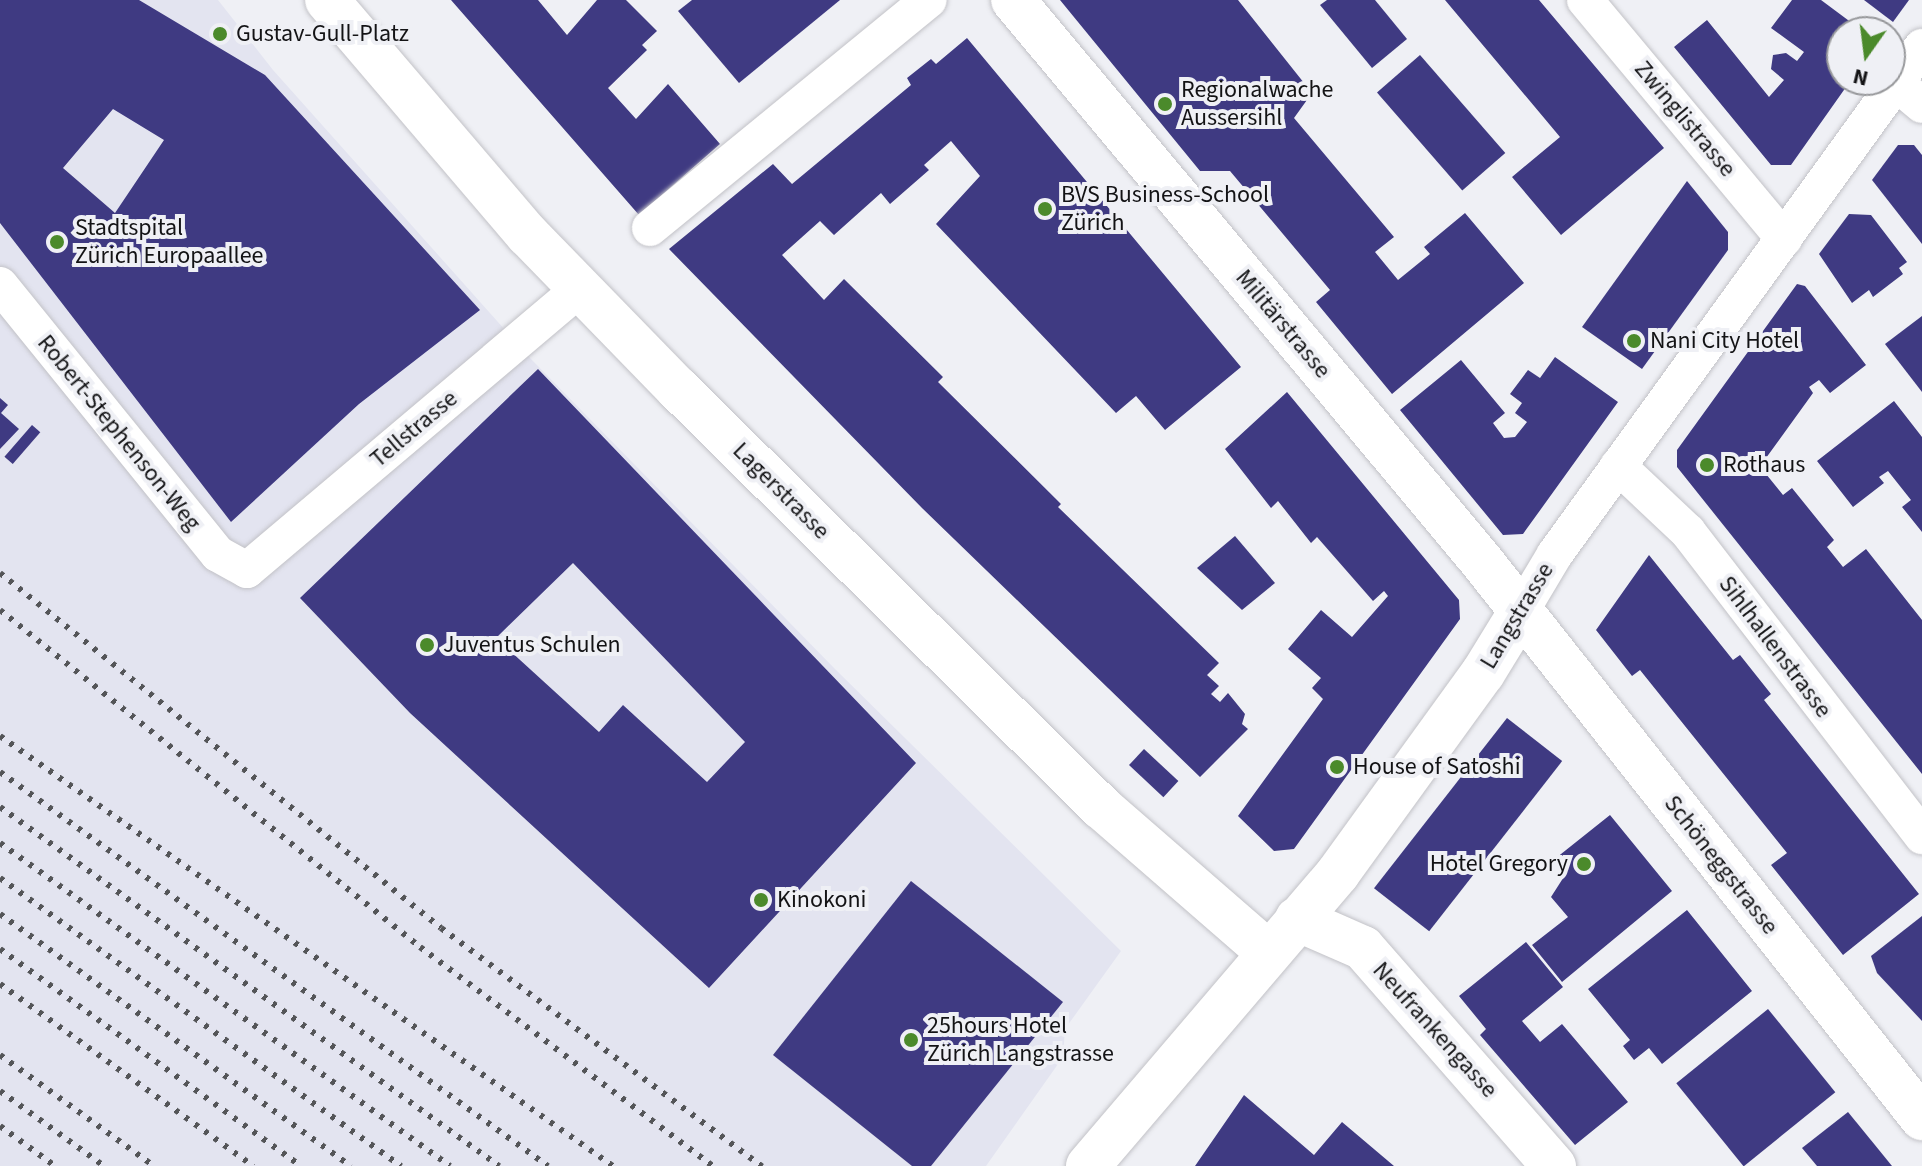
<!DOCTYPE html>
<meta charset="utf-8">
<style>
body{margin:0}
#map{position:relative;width:1922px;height:1166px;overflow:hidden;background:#eff0f5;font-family:"Source Sans 3",sans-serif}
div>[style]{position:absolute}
.built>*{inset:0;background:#e3e4f0}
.building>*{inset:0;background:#3f3a82;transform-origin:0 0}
.roads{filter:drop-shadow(0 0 2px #c2c2c7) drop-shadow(0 0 2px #c2c2c7)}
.street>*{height:36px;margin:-18px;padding:0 18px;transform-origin:18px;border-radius:18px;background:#fff}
.secondary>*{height:44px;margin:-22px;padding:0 22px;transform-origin:22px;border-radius:22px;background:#fff}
.rail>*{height:6px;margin-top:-3px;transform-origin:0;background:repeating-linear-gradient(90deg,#545558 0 4px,transparent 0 12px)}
.dots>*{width:22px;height:22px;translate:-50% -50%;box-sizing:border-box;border:4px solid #eff0f5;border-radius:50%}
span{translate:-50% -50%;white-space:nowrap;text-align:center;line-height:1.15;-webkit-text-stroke:8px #eff0f5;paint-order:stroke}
.poi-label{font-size:24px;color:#131315}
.left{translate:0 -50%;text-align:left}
.right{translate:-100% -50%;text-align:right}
.street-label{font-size:24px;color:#131315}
.north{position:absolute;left:1826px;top:16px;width:80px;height:80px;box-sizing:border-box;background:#eff0f5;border:2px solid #97989b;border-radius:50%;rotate:194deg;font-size:22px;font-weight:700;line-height:32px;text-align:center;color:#131315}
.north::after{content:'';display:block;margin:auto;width:28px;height:36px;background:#4b8a2b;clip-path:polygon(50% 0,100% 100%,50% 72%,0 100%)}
</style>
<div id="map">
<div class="built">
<div style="clip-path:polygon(0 0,218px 0,273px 70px,531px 359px,835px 669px,1121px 951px,1065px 1029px,1063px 1057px,986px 1166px,0 1166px)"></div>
</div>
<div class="building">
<div style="clip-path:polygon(evenodd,0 0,139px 0,265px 75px,480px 310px,359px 404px,231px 522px,0 223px,0 0,113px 109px,164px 140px,115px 213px,63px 168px,113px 109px)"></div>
<div style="clip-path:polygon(451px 0,538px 0,567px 35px,597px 0,626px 0,657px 31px,642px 45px,647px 50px,608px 88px,636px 119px,668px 84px,720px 144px,639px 215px)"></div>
<div style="clip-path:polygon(692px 0,840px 0,739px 83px,678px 11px)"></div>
<div style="clip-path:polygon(1060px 0,1238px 0,1312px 93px,1294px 118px,1394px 237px,1375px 252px,1398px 280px,1430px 254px,1424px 247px,1465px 213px,1524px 283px,1392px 394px,1316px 302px,1330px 290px,1230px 171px,1200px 171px)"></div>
<div style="clip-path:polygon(1327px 0,1375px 0,1407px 39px,1372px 68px,1320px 5px)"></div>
<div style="clip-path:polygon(1445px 0,1539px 0,1664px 148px,1561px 235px,1512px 177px,1560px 137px)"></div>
<div style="clip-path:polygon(1792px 0,1821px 0,1864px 32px,1842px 32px,1842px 80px,1851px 80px,1791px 165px,1771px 165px,1674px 47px,1707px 20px,1769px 97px,1784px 80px,1771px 69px,1773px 55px,1786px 53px,1797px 61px,1804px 52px,1771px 28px)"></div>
<div style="clip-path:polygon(1864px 0,1909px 0,1893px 22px)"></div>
<div style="clip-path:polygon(967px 38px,1241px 367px,1165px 430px,1136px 396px,1116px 413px,936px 224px,980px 176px,951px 141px,924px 165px,929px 170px,890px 204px,881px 193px,834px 235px,820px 221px,782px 255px,824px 300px,844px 279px,943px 377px,938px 382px,1061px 504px,1058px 507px,1219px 663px,1207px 675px,1219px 686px,1211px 694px,1220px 702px,1228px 693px,1245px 714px,1242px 724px,1248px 729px,1200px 777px,922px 508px,669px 249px,773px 164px,792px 184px,911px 85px,907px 78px,931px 59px,936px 64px)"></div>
<div style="left:1420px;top:55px;width:130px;height:57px;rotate:49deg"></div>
<div style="clip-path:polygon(1898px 145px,1914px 145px,1922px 155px,1922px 244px,1872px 180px)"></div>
<div style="clip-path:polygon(1687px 181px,1728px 232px,1728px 250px,1642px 369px,1582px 327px)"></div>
<div style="clip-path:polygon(1849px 214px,1871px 215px,1907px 262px,1899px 268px,1903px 274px,1873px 297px,1869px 290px,1852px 303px,1819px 254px)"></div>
<div style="clip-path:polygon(1797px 284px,1805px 286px,1866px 365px,1830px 393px,1819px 380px,1809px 387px,1813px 393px,1766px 458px,1774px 467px,1766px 474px,1783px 495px,1792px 488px,1834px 540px,1827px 547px,1843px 567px,1866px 549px,1922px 620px,1922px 774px,1677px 467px,1677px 450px)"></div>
<div style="clip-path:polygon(1922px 316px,1922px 392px,1885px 344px)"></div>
<div style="clip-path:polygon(1555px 357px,1618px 402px,1523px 534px,1503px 535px,1400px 410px,1461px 360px,1505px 413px,1493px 423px,1504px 438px,1515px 437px,1527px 422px,1515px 413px,1522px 403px,1510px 394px,1528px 370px,1540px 378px)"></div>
<div style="clip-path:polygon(evenodd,538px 369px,916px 763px,709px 988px,410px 713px,300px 598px,538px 369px,573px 563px,745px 742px,707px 782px,623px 705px,599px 732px,496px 638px,573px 563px)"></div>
<div style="clip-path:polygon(1287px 392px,1459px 600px,1460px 619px,1294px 849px,1274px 851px,1238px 816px,1323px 699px,1312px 688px,1321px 678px,1288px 649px,1321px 610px,1352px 637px,1388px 596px,1384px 591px,1373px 601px,1317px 537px,1311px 543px,1278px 501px,1271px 508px,1225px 449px)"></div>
<div style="clip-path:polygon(0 398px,8px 405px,1px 413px,19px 429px,0 449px)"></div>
<div style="clip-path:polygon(1894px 401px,1922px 437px,1922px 532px,1902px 507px,1911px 500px,1888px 471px,1879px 477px,1884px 483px,1853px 507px,1817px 461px)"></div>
<div style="left:32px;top:425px;width:11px;height:42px;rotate:41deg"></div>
<div style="clip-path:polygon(1235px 536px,1275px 583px,1242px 610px,1197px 568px)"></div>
<div style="clip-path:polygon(1649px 555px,1733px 660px,1740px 655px,1771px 694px,1764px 700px,1919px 894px,1843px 955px,1771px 865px,1787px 853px,1640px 670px,1632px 676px,1596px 630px)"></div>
<div style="left:1507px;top:718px;width:70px;height:216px;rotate:38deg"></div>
<div style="left:1144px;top:749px;width:47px;height:22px;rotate:43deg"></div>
<div style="clip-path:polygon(1610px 815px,1672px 891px,1562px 982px,1532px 945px,1568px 917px,1551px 897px,1567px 872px,1556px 858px)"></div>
<div style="clip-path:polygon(911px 881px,1063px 1002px,931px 1166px,912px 1166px,773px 1055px)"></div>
<div style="clip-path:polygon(1687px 910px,1752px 991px,1662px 1064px,1649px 1048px,1634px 1060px,1623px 1046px,1630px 1040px,1588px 989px)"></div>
<div style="clip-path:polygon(1922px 916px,1922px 1021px,1877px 973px,1871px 956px)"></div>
<div style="clip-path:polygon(1526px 942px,1563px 987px,1522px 1021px,1540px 1042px,1562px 1024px,1628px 1102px,1575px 1145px,1480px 1035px,1486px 1029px,1459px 996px)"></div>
<div style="left:1768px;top:1009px;width:107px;height:118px;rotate:51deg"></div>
<div style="clip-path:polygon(1244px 1095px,1314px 1155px,1342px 1122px,1394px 1166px,1195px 1166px)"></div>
<div style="clip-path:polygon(1848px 1112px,1879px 1150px,1892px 1166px,1817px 1166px,1802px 1148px)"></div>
</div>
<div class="roads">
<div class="street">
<div style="left:1585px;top:0;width:311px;rotate:50.2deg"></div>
<div style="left:1896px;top:83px;width:34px;rotate:40deg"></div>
<div style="left:650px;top:228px;width:360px;rotate:-39.3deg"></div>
<div style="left:0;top:285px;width:346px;rotate:51deg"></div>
<div style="left:218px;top:554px;width:33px;rotate:29deg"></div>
<div style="left:247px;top:570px;width:436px;rotate:-40.2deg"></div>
<div style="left:1618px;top:466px;width:96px;rotate:43.3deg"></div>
<div style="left:1688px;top:532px;width:384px;rotate:52.4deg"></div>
<div style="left:1521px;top:611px;width:66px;rotate:-59.2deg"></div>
<div style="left:1555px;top:554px;width:626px;rotate:-54.1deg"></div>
</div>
<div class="secondary">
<div style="left:327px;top:0;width:309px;rotate:49.5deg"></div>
<div style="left:528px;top:235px;width:215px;rotate:45.8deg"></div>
<div style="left:678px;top:389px;width:595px;rotate:44.66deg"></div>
<div style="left:1101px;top:807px;width:221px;rotate:41deg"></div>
<div style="left:1013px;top:0;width:733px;rotate:50.14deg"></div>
<div style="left:1483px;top:563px;width:708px;rotate:51.66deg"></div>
<div style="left:1297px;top:919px;width:72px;rotate:23.7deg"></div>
<div style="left:1363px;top:948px;width:290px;rotate:48.8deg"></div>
<div style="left:1088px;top:1166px;width:385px;rotate:-49.5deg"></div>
<div style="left:1338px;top:873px;width:247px;rotate:-54.1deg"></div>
<div style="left:1483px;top:673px;width:73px;rotate:-58.5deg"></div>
</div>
</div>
<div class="rail">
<div style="left:0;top:573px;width:566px;rotate:38.83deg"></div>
<div style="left:441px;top:928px;width:400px;rotate:36.6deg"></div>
<div style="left:0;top:610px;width:538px;rotate:38.74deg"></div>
<div style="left:420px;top:947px;width:366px;rotate:36.8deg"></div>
<div style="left:0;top:736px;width:749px;rotate:35.05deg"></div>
<div style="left:0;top:772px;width:675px;rotate:35.72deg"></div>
<div style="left:0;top:807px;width:615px;rotate:35.73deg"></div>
<div style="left:0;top:843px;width:554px;rotate:35.67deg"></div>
<div style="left:0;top:878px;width:494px;rotate:35.7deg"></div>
<div style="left:0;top:914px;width:432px;rotate:35.7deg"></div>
<div style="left:0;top:949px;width:371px;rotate:35.8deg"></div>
<div style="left:0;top:984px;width:312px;rotate:35.7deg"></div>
<div style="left:0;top:1055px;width:190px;rotate:35.8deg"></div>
<div style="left:0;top:1091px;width:128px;rotate:35.8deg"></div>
<div style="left:0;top:1126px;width:68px;rotate:36deg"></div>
</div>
<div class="dots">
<div style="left:220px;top:34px;background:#4b8a2b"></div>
<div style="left:1165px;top:104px;background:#4b8a2b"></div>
<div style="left:1045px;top:209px;background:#4b8a2b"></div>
<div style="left:57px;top:242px;background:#4b8a2b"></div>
<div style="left:1634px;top:341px;background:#4b8a2b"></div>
<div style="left:1707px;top:465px;background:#4b8a2b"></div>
<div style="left:427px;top:645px;background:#4b8a2b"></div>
<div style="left:1337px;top:767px;background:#4b8a2b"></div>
<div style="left:1584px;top:864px;background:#4b8a2b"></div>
<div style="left:761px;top:900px;background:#4b8a2b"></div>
<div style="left:911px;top:1040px;background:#4b8a2b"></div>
</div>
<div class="poi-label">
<span class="left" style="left:236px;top:34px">Gustav-Gull-Platz</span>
<span class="left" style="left:1181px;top:104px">Regionalwache<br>Aussersihl</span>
<span class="left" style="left:1061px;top:209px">BVS Business-School<br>Zürich</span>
<span class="left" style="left:75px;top:242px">Stadtspital<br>Zürich Europaallee</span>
<span class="left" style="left:1650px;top:341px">Nani City Hotel</span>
<span class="left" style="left:1723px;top:465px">Rothaus</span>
<span class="left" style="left:443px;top:645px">Juventus Schulen</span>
<span class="left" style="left:1353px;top:767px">House of Satoshi</span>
<span class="right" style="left:1568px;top:864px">Hotel Gregory</span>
<span class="left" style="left:777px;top:900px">Kinokoni</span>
<span class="left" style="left:927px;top:1040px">25hours Hotel<br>Zürich Langstrasse</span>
</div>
<div class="street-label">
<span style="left:1685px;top:119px;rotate:50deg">Zwinglistrasse</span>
<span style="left:1283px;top:324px;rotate:50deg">Militärstrasse</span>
<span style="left:414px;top:429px;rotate:-40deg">Tellstrasse</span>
<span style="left:119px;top:433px;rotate:51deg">Robert-Stephenson-Weg</span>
<span style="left:781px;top:491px;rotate:45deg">Lagerstrasse</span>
<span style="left:1517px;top:616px;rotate:-59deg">Langstrasse</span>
<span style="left:1775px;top:647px;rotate:53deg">Sihlhallenstrasse</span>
<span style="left:1721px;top:865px;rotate:52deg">Schöneggstrasse</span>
<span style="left:1435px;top:1030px;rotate:48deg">Neufrankengasse</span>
</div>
<div class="north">N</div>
</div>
